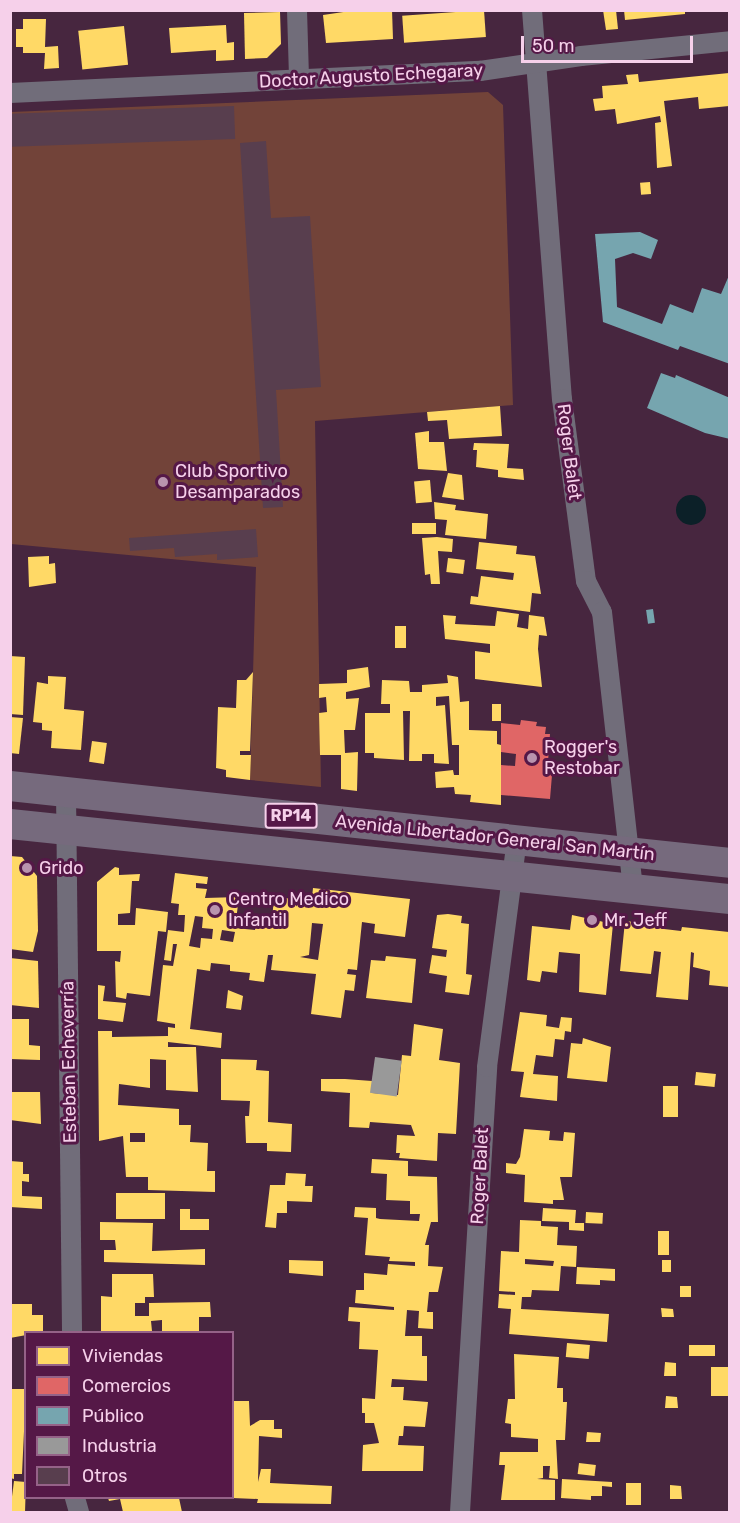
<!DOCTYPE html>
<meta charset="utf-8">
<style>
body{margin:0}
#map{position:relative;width:740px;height:1523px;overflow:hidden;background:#47263f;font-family:Rubik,sans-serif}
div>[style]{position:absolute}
.green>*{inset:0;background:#724339}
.water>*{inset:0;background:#0c2028}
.round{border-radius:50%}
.homes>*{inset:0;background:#ffd966;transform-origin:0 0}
.shops>*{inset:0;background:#e06666}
.public>*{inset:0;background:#76a5af;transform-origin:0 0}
.industry>*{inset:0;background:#999;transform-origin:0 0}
.building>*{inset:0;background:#583e4e;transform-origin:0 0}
.minor>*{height:20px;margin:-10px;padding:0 10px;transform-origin:10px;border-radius:10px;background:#716d7a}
.primary>*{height:30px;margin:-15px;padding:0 15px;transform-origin:15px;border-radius:15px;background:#766a7d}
.dots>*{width:16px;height:16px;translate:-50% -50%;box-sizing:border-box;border:3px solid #551847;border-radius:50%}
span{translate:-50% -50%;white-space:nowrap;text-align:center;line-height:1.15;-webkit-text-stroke:6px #551847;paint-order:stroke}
.shield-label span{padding:2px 4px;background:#551847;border:2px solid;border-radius:4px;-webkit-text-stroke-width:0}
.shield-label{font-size:16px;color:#f6d0ea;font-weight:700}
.street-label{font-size:18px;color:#f6d0ea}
.poi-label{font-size:18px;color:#f6d0ea}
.left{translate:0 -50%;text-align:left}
.frame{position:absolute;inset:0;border:12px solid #f6d0ea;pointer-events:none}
.legend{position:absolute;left:24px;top:1331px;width:210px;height:168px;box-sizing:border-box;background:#551847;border:2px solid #956288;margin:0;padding:8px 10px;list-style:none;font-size:18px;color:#f6d0ea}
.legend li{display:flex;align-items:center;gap:12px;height:30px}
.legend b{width:30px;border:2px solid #956288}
.scale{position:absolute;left:521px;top:36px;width:172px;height:27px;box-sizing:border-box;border:3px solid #f6d0ea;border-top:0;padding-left:8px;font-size:18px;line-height:21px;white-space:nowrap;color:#f6d0ea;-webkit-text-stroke:4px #551847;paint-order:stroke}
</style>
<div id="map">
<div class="green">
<div style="clip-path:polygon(488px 92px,503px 105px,513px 405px,315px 421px,321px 787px,250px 780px,256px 567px,11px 544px,11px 112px)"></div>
</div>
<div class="water">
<div class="round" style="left:676px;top:495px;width:30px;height:30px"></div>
</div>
<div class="homes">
<div style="clip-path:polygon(357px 10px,392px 10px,393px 39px,326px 43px,323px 15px)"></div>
<div style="left:484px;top:10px;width:27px;height:82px;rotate:86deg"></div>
<div style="clip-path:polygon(603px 10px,616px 10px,618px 29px,606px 30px)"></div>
<div style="clip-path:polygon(624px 10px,685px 10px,685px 14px,625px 20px)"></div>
<div style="clip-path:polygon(280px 12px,281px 44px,267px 58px,245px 59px,244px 13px)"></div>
<div style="clip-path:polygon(23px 19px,46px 19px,45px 47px,58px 46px,59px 68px,44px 69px,45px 53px,23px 53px,23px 47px,16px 47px,16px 29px,23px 29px)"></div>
<div style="clip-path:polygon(226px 25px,227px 43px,234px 42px,234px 60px,216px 61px,216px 50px,171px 53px,169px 28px)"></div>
<div style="left:124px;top:26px;width:39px;height:46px;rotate:84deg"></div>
<div style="clip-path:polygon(729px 73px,729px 106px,699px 109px,698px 97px,664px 101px,672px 166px,657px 168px,655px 123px,661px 122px,660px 116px,617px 124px,615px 109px,595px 111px,593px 99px,603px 98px,602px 86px,628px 84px,626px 75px,638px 74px,639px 82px)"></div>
<div style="left:650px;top:182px;width:12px;height:10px;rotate:85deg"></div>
<div style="clip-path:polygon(500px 406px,502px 436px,449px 439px,447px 420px,428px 421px,427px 412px)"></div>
<div style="clip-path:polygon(429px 431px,429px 442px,444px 442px,447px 471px,418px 469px,415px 433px)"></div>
<div style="clip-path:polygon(474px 443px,509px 444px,507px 468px,523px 469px,524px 480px,498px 477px,498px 470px,476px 467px,477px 450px,473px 450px)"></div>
<div style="clip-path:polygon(448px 473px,462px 475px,464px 500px,442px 497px)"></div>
<div style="left:430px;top:480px;width:22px;height:16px;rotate:85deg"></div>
<div style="clip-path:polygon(434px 502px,456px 505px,455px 510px,488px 514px,486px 539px,445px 535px,447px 520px,435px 519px)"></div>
<div style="left:436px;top:523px;width:11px;height:24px;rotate:90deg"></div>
<div style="clip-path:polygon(437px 537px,453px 539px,452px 552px,438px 551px,440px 584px,431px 584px,430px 574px,425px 575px,422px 538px)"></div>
<div style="clip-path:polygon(479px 542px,517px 546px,516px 554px,535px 556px,541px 594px,532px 593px,530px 612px,470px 604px,471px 596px,478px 597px,481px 576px,513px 580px,514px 573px,476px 569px)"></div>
<div style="clip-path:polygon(49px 556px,49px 564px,55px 563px,56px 583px,29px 587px,28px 557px)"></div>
<div style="left:448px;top:558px;width:17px;height:14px;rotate:7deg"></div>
<div style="clip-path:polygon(497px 611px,519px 614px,517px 627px,528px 629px,529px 615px,544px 617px,547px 636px,539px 635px,538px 649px,542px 687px,475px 679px,475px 651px,490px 653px,490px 644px,445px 639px,443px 615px,456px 616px,455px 624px,495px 626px)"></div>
<div style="left:395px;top:626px;width:11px;height:22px"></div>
<div style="clip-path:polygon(10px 656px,25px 657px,23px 715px,10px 714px)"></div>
<div style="clip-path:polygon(368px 667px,370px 687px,346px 692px,346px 699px,359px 698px,355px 730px,344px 730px,345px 753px,358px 752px,357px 791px,341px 789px,341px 755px,320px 755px,319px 713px,327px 712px,326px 697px,319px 698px,319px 684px,347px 683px,347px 670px)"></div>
<div style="clip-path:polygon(253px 672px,250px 751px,240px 751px,240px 755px,251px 755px,250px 780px,226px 777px,226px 770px,216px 768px,218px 707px,236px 708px,237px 680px,246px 680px)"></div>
<div style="clip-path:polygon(447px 675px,458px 677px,460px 702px,469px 701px,469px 730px,497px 731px,497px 744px,501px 745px,501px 805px,470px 802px,471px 795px,455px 794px,454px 787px,436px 788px,435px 772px,453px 770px,454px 775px,459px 775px,459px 745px,452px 745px,449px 696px,436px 697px,436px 706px,445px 705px,449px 764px,434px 763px,434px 754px,422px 754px,422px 761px,409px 761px,410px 711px,403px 711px,404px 760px,374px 758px,374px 753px,365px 753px,365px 713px,390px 713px,390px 704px,381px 704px,382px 680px,409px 681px,410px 692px,422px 692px,422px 685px,448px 683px)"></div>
<div style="clip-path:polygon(48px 676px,66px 677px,64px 709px,84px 711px,81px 750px,51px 748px,52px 731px,42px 730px,42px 723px,33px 722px,37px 682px,48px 684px)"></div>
<div style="left:492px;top:704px;width:9px;height:17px"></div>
<div style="clip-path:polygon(10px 717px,23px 718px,19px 754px,10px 753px)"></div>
<div style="left:92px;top:741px;width:15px;height:21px;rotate:8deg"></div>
<div style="clip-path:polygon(10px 856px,22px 857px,37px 876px,38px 931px,33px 952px,10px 949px)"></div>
<div style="clip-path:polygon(115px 867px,119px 868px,119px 875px,140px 874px,139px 881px,132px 881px,130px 913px,118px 914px,118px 925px,135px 925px,136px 908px,168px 912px,166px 932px,158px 931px,150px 996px,127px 993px,126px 999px,116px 997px,115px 961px,120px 962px,121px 951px,97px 951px,97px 882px)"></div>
<div style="clip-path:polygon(evenodd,175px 873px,208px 877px,207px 884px,196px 883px,196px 888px,207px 889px,205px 898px,239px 897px,235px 928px,255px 930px,256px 919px,272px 920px,274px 897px,306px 900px,306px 907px,311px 907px,313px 888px,410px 899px,405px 937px,374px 933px,375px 924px,362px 922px,357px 970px,348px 969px,347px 974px,356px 975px,354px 991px,345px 990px,341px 1018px,311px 1014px,316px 974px,271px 970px,273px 955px,268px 955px,264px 982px,249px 980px,250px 973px,230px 971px,230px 965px,211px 963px,210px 971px,197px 969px,190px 1029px,222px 1033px,221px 1048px,168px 1042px,168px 1047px,196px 1047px,198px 1092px,166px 1090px,166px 1060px,150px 1059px,150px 1088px,119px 1084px,118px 1105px,179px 1109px,179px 1125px,191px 1125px,190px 1142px,208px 1143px,207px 1171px,215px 1171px,215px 1192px,148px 1190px,148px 1177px,126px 1177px,123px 1136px,99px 1141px,98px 1031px,112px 1031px,112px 1037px,168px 1036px,168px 1027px,175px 1028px,175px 1024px,157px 1021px,163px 965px,173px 966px,177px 944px,173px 944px,171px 961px,164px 960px,168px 930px,184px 932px,185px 915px,178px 915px,179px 904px,171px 903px,175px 873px,195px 916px,203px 917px,202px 928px,213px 929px,212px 939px,201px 938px,200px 948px,189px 946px,195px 916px,175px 873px,312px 923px,323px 924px,318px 960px,300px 957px,309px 955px,312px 923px,175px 873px,222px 930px,235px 932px,233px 942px,220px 940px,222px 930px,175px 873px,130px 1133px,145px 1133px,145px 1142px,130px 1142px,130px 1133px)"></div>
<div style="clip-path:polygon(448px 914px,462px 916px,461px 923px,469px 924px,466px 974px,472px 975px,469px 995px,445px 992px,447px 976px,429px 973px,432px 955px,446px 957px,447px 950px,432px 948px,437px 915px)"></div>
<div style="clip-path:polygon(572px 915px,613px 924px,606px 995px,579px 992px,580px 954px,559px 952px,557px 973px,542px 971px,540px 982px,527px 980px,532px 926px,570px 930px)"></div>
<div style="clip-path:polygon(625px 921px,665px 925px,664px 929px,681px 931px,682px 927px,729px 932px,729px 987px,709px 985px,710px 971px,693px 967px,694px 953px,691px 952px,688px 1000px,656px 997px,661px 952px,654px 951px,651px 974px,620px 971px)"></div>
<div style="clip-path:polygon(386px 956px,416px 959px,412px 1003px,366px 998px,371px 960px,385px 961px)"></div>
<div style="clip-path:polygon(10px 958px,38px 961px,39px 1008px,10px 1005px)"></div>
<div style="clip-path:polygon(98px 985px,105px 986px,103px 1001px,126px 1003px,123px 1022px,98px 1019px)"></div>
<div style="clip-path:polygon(228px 990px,243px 996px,241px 1010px,226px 1008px)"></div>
<div style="clip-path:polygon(520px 1012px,547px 1015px,546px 1026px,559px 1028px,561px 1017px,572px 1018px,571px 1032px,565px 1031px,564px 1040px,555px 1039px,553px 1057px,536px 1055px,533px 1074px,558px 1076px,557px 1101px,520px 1097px,524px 1072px,511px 1071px)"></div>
<div style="clip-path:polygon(10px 1019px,29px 1019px,29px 1045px,40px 1046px,40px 1060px,10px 1059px)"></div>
<div style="clip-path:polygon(414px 1024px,443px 1029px,439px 1060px,460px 1063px,456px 1134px,438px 1133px,437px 1161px,399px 1158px,400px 1153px,396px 1153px,397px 1135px,415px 1136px,411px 1125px,370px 1122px,369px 1128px,349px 1127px,350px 1093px,321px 1091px,321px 1079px,345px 1079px,372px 1081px,372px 1093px,398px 1095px,402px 1055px,411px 1056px)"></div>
<div style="clip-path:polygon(583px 1038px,611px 1047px,607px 1082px,567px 1078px,571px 1043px,582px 1044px)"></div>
<div style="clip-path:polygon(221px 1059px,257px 1060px,256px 1070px,269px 1071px,268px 1122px,292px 1124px,291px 1152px,267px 1151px,267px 1143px,246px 1143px,245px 1116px,249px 1116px,250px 1101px,221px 1100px)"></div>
<div style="left:696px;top:1072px;width:20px;height:13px;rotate:6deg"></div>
<div style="left:663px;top:1086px;width:15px;height:31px"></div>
<div style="clip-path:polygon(10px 1092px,40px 1092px,41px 1124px,10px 1120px)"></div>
<div style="clip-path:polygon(524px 1129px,550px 1131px,549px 1140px,563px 1141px,564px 1132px,575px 1133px,572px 1177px,560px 1177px,564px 1200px,553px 1200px,553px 1204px,524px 1202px,525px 1175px,506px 1173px,506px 1163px,516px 1164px,520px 1157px)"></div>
<div style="clip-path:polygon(372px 1159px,408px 1161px,408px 1176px,437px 1177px,438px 1222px,431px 1222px,425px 1245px,429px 1245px,428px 1266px,443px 1267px,438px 1292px,429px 1292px,427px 1312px,433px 1312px,433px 1329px,418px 1328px,419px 1311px,407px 1310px,405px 1336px,422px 1336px,422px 1356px,427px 1356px,427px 1381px,392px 1379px,391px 1387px,404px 1387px,403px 1400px,428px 1402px,425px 1427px,404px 1426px,403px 1436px,399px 1436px,398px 1445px,424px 1446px,423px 1471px,362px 1471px,363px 1445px,379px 1443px,374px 1423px,365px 1423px,365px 1413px,362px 1413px,362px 1398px,375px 1399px,378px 1350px,359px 1349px,360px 1322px,348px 1321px,349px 1307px,394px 1310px,394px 1307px,355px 1303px,356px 1290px,364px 1290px,364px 1273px,387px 1275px,388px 1264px,415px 1266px,415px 1262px,389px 1261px,390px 1257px,365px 1255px,368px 1218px,354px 1217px,355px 1207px,376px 1208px,376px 1218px,380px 1219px,419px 1221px,420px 1214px,410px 1214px,410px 1201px,386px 1200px,387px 1174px,371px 1173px)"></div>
<div style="clip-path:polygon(10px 1161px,23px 1162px,23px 1174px,29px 1174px,29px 1182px,22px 1181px,22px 1196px,42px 1197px,42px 1209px,10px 1207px)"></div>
<div style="clip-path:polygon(286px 1173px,306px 1174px,305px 1186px,313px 1186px,312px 1202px,287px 1201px,287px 1213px,277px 1213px,276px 1228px,265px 1227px,270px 1185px,285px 1185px)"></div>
<div style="left:165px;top:1193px;width:26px;height:49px;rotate:90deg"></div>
<div style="clip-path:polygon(543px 1208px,576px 1210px,575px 1223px,584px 1223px,584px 1231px,569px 1230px,569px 1222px,542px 1221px)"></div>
<div style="clip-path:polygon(180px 1209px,190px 1209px,190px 1219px,209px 1219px,209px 1230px,180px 1230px)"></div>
<div style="left:586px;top:1212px;width:17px;height:11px;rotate:3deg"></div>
<div style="clip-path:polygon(evenodd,520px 1220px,541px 1221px,541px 1226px,558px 1227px,557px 1245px,577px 1246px,576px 1267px,561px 1266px,559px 1291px,532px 1290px,531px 1297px,522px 1297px,521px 1309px,609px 1314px,607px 1342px,509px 1334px,511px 1309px,498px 1308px,499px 1294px,515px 1295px,515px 1292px,499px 1291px,501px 1251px,519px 1252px,520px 1220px,525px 1259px,554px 1261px,553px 1266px,525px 1264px,525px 1259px)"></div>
<div style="clip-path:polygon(100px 1222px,153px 1223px,152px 1251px,205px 1249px,205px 1265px,104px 1262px,104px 1250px,116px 1250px,115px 1240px,100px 1240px)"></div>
<div style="left:658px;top:1231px;width:11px;height:24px"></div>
<div style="clip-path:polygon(289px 1260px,323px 1261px,323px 1276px,289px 1273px)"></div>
<div style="left:662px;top:1260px;width:9px;height:12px"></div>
<div style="clip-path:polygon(577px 1267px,615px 1269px,615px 1281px,600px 1280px,600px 1285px,576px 1284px)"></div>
<div style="clip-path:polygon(112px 1274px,153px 1274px,154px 1297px,145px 1297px,145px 1303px,135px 1303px,135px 1316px,149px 1316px,149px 1303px,210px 1302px,211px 1317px,199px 1317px,199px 1331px,162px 1332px,162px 1320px,151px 1321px,152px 1331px,101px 1332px,101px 1296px,112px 1297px)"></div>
<div style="left:680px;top:1286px;width:11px;height:11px"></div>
<div style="clip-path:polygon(10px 1304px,32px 1304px,32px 1315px,43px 1315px,43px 1332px,10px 1338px)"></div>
<div style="clip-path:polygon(661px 1308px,673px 1309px,674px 1317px,662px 1317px)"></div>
<div style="left:567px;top:1343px;width:23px;height:14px;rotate:5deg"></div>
<div style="left:689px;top:1345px;width:26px;height:11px"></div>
<div style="clip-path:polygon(514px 1354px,559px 1357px,557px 1388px,563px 1388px,563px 1402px,567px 1402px,565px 1440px,556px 1440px,558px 1479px,549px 1478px,550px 1466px,543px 1466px,543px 1478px,537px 1479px,555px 1480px,555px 1500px,501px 1500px,505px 1465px,499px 1465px,500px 1452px,538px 1452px,538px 1439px,511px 1437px,511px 1424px,505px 1423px,508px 1399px,515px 1399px)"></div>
<div style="clip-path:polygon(665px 1362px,676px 1363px,676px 1376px,664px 1376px)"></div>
<div style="left:711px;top:1367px;width:18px;height:29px"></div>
<div style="clip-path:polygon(10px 1389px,26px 1389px,22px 1474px,14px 1474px,14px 1479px,10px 1478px)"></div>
<div style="clip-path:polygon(666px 1396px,677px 1397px,678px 1408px,665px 1408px)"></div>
<div style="clip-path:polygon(232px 1401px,249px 1401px,250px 1426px,260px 1420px,274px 1420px,274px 1429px,282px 1429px,282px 1438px,259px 1436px,258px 1482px,261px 1469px,271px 1469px,270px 1483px,332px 1486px,331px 1504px,257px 1503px,258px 1499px,232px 1498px)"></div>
<div style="clip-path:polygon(587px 1432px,601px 1433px,600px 1442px,586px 1442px)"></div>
<div style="left:579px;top:1463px;width:17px;height:11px;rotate:7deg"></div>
<div style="clip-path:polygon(562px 1479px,612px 1482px,612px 1487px,602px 1486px,602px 1496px,591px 1496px,591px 1500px,561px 1498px)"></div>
<div style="clip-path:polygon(14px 1481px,26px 1482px,25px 1512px,10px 1512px)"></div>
<div style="left:626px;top:1483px;width:15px;height:22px"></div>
<div style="clip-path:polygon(670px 1485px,681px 1486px,682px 1499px,670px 1499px)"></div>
<div style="clip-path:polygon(108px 1498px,179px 1498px,182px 1512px,123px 1512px,120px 1499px,109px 1501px)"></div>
</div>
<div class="shops">
<div style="clip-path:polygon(521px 720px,537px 722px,536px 726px,546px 727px,545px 734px,550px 734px,548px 762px,553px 763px,550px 799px,501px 795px,501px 765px,515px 766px,516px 754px,501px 752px,501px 723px,520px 725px)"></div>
</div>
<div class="public">
<div style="clip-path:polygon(640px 232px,658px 240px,651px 259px,633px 253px,615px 259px,617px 307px,662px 324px,670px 304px,693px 313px,702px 288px,721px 294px,730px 273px,730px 364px,680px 346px,678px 350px,603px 322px,595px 234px)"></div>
<div style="clip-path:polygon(661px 373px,675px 378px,676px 375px,730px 398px,730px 439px,705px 433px,647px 408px)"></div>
<div style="left:653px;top:609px;width:14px;height:7px;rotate:82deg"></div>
</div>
<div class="industry">
<div style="left:375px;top:1057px;width:27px;height:36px;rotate:8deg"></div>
</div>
<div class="building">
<div style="left:234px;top:106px;width:33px;height:224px;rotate:88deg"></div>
<div style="clip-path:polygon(266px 141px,271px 218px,310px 216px,321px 387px,276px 390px,283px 507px,263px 508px,240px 143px)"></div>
<div style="clip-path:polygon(256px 529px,258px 557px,217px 560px,217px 554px,175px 557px,174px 548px,130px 551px,129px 538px)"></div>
</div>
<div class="minor">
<div style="left:297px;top:10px;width:69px;rotate:88.3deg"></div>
<div style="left:532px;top:10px;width:390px;rotate:85.6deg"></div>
<div style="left:562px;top:399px;width:184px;rotate:82.5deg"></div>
<div style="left:586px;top:581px;width:35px;rotate:63deg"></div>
<div style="left:602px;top:612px;width:279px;rotate:83.6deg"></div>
<div style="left:10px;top:93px;width:471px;rotate:-2.7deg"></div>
<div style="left:480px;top:71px;width:102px;rotate:-8.4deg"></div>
<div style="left:581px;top:56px;width:150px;rotate:-5.7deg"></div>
<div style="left:66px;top:792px;width:540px;rotate:89.36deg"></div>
<div style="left:75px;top:1498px;width:15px;rotate:74deg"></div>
<div style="left:460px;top:1512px;width:446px;rotate:-86.5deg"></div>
<div style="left:487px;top:1067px;width:229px;rotate:-82.5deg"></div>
</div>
<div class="primary">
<div style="left:10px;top:786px;width:724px;rotate:6.1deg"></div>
<div style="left:10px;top:824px;width:724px;rotate:5.95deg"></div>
</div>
<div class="dots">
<div style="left:163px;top:482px;background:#b994ae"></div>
<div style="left:532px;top:758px;background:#b994ae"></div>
<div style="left:27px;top:868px;background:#b994ae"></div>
<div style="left:215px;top:910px;background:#b994ae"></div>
<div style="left:592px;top:920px;background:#b994ae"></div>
</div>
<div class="shield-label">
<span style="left:291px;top:816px">RP14</span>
</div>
<div class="street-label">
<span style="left:371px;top:76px;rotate:-3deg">Doctor Augusto Echegaray</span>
<span style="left:569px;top:452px;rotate:83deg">Roger Balet</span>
<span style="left:495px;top:838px;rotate:6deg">Avenida Libertador General San Martín</span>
<span style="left:69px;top:1062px;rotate:-91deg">Esteban Echeverría</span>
<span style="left:480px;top:1176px;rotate:-87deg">Roger Balet</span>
</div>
<div class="poi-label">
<span class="left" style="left:175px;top:482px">Club Sportivo<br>Desamparados</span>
<span class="left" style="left:544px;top:758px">Rogger's<br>Restobar</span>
<span class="left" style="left:39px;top:868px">Grido</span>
<span class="left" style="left:228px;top:910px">Centro Medico<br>Infantil</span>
<span class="left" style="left:604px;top:920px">Mr. Jeff</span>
</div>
<div class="frame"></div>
<ul class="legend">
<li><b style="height:16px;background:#ffd966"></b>Viviendas</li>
<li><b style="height:16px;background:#e06666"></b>Comercios</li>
<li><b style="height:16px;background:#76a5af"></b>Público</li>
<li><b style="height:16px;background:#999"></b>Industria</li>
<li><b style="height:16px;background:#583e4e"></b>Otros</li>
</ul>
<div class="scale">50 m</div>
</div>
